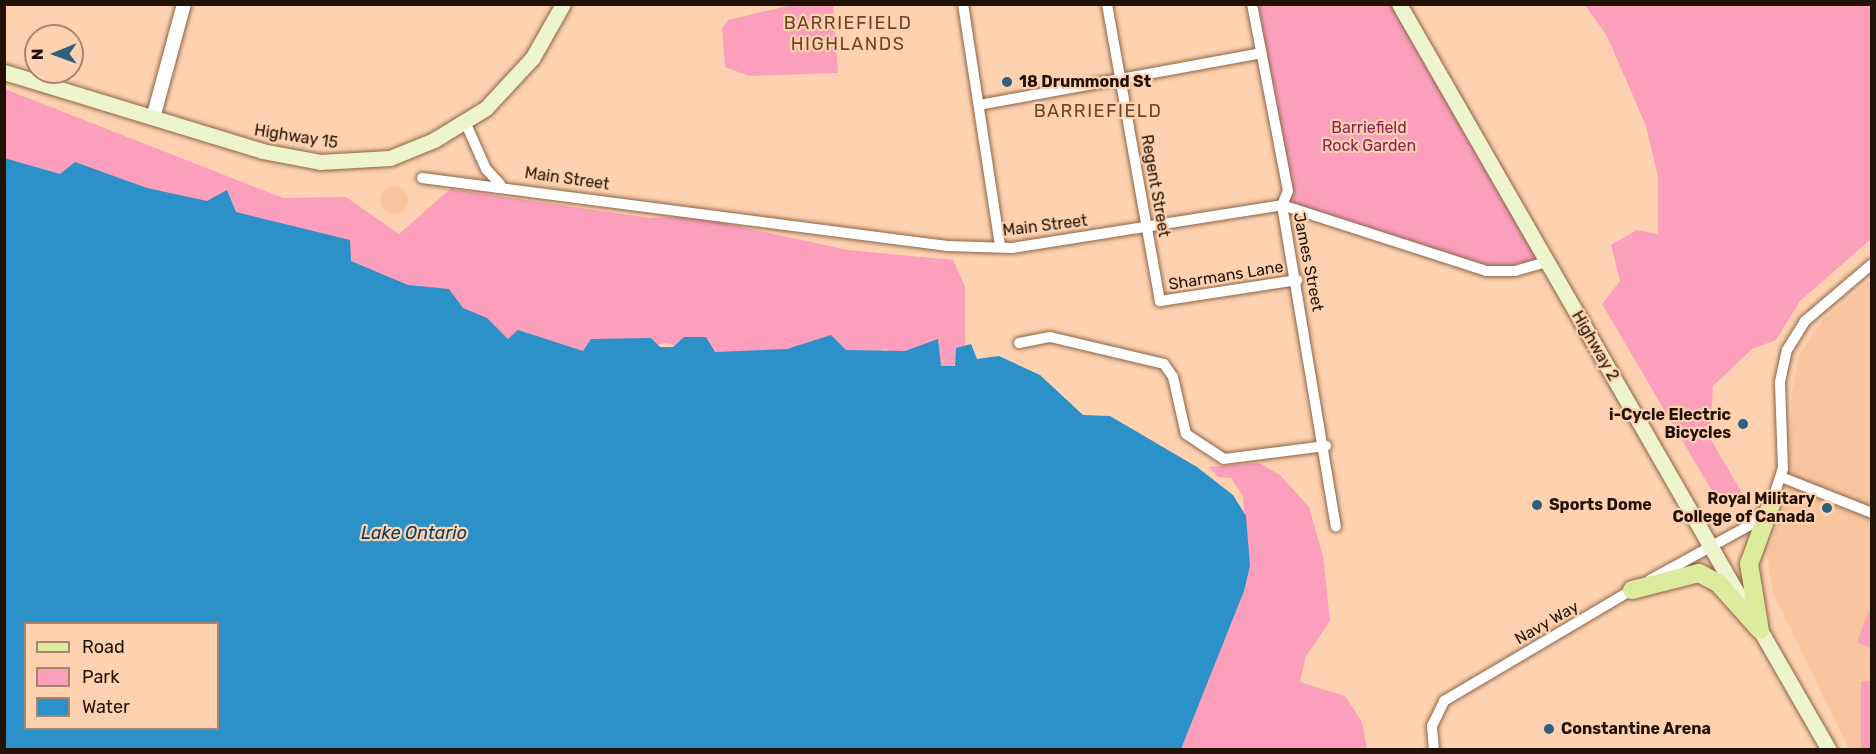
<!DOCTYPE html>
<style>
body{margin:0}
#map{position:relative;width:1876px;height:754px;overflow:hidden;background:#fed2b0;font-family:Rubik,sans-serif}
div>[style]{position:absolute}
.built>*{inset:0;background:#f8c59e}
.round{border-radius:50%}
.green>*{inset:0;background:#fb9fbd;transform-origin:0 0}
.water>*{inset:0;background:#2c90c9}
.roads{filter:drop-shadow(0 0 2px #8b6445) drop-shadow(0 0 2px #8b6445)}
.minor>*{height:10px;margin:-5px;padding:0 5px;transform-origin:5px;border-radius:5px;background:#fff}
.tertiary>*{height:14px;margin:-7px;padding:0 7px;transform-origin:7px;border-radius:7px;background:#fff}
.secondary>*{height:15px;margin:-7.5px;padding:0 7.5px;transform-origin:7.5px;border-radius:7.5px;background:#eef5ce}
.primary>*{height:18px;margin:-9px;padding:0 9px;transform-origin:9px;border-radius:9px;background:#dceb9e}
.dots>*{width:16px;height:16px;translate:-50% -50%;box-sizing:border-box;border:3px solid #fed2b0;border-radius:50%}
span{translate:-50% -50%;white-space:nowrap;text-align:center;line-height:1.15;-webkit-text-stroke:4.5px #fed2b0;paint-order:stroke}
.poi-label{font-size:16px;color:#221206;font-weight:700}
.left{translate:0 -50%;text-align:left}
.right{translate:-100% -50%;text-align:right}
.park-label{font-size:16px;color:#8c2050}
.street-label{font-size:16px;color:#221206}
.neighbourhood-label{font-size:18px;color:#6a4526;letter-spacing:1.5px}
.water-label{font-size:18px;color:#09405e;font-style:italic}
.frame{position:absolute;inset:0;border:6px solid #221206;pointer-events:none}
.legend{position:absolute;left:24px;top:622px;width:195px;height:108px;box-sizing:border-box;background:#fed2b0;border:2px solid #a6856c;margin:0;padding:8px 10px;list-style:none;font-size:18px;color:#221206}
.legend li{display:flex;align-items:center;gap:12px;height:30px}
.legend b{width:30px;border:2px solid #a6856c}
.north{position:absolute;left:24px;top:24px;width:60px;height:60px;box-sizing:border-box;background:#fed2b0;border:2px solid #a6856c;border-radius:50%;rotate:269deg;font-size:16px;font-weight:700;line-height:24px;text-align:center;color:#221206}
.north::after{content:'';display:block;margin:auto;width:21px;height:27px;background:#2f5f7d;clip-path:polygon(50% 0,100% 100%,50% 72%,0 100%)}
</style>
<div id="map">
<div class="built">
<div class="round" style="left:380px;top:186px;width:28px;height:28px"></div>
<div style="clip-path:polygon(1871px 279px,1871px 749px,1849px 749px,1773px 593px,1767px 555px,1788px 495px,1792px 392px,1799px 355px,1823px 320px)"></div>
</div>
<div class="green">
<div style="clip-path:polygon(792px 5px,833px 5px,838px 73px,749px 76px,725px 67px,722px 29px,728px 20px)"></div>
<div style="clip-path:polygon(1252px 5px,1392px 5px,1547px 262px,1502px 273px,1282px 205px,1288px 191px)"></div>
<div style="clip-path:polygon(1585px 5px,1871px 5px,1871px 239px,1800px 301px,1776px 340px,1752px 349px,1713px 386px,1710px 438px,1742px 493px,1719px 503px,1602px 304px,1620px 281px,1611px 245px,1637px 230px,1658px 234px,1658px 177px,1646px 126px,1607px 36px)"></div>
<div style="clip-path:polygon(5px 89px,283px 198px,346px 197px,399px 234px,450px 189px,650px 218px,695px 217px,848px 250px,953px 260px,965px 287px,965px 356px,932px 383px,886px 349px,831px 362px,792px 348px,738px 364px,666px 343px,562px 366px,5px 178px)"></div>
<div style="clip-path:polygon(1259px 463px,1280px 475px,1309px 507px,1323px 556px,1330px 621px,1306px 656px,1300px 682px,1345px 696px,1362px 722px,1367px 749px,1169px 750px,1247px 545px,1243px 496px,1231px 478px,1218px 477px,1209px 467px)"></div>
<div style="clip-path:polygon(1871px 606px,1871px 648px,1857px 642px)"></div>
<div style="left:1861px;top:681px;width:10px;height:68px"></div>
</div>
<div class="water">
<div style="clip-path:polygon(evenodd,4px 158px,60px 174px,75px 162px,147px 188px,207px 201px,227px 190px,236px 212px,350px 240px,351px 261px,408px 285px,449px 289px,463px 308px,487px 318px,508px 339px,518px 330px,583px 351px,591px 339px,651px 338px,660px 347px,673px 347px,684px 337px,706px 337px,715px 352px,787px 349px,831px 335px,846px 350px,905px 351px,938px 339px,941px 366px,955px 366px,956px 348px,971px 344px,977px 359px,999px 356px,1040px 375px,1083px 415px,1110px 416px,1197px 467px,1233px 495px,1246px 516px,1250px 566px,1244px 591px,1181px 749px,5px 749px,4px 158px,26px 624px,218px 624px,218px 728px,26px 728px,26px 624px)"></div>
</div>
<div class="roads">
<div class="minor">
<div style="left:963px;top:4px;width:246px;rotate:81.3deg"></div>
<div style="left:1107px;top:4px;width:302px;rotate:79.9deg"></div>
<div style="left:1160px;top:301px;width:139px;rotate:-8.7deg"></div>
<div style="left:1252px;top:4px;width:190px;rotate:79.1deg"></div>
<div style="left:1288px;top:191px;width:15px;rotate:113deg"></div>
<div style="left:1282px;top:205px;width:326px;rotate:80.5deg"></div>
<div style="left:979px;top:105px;width:287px;rotate:-10.4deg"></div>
<div style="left:466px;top:124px;width:49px;rotate:66deg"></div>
<div style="left:486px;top:169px;width:21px;rotate:47deg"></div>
<div style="left:422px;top:178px;width:530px;rotate:7.37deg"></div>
<div style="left:948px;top:246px;width:64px;rotate:1.8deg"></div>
<div style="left:1012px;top:248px;width:273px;rotate:-9deg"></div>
<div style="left:1282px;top:205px;width:214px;rotate:17.9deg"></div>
<div style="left:1486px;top:271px;width:29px"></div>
<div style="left:1515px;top:271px;width:33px;rotate:-16deg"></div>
<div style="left:1019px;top:343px;width:32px;rotate:-11deg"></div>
<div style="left:1050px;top:337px;width:117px;rotate:13.3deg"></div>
<div style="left:1164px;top:364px;width:16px;rotate:55deg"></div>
<div style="left:1173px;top:377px;width:58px;rotate:77.2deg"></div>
<div style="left:1186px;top:434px;width:45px;rotate:33.3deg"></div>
<div style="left:1224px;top:459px;width:103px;rotate:-7.3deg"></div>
<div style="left:1781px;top:477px;width:98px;rotate:21.6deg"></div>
<div style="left:1650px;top:580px;width:114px;rotate:-28.8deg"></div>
<div style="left:1750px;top:525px;width:29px;rotate:-44deg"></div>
<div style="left:1771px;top:505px;width:38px;rotate:-72deg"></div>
<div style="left:1783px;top:469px;width:87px;rotate:-92deg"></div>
<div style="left:1780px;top:382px;width:33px;rotate:-78deg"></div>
<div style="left:1787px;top:350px;width:34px;rotate:-58deg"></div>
<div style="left:1805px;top:321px;width:88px;rotate:-40.4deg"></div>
<div style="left:1434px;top:750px;width:24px;rotate:-95deg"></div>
<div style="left:1432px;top:726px;width:28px;rotate:-64deg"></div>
<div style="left:1444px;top:701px;width:224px;rotate:-30.6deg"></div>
</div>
<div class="tertiary">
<div style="left:153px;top:118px;width:118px;rotate:-74.8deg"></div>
</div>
<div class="secondary">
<div style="left:1399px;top:4px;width:691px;rotate:60.13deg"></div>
<div style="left:4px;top:72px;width:270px;rotate:17deg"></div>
<div style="left:262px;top:151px;width:59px;rotate:10.7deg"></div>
<div style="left:320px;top:162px;width:70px;rotate:-3.3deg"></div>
<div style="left:390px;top:158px;width:48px;rotate:-22.2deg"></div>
<div style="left:434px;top:140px;width:61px;rotate:-31.6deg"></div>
<div style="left:486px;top:108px;width:69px;rotate:-47.3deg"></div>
<div style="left:533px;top:57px;width:61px;rotate:-60.5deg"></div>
<div style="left:1760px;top:630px;width:138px;rotate:60.1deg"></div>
</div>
<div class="primary">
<div style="left:1632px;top:590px;width:69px;rotate:-14.2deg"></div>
<div style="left:1699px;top:573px;width:21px;rotate:28deg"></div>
<div style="left:1718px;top:583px;width:63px;rotate:48.2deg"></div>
<div style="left:1759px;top:625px;width:62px;rotate:-99.3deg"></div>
<div style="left:1749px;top:564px;width:63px;rotate:-69.6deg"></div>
</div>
</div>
<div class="dots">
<div style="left:1007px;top:82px;background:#2f5f7d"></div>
<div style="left:1743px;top:424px;background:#2f5f7d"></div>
<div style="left:1537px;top:505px;background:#2f5f7d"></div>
<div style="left:1827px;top:508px;background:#2f5f7d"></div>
<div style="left:1549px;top:729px;background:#2f5f7d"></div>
</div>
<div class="poi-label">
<span class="left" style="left:1019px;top:82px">18 Drummond St</span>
<span class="right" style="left:1731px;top:424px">i-Cycle Electric<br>Bicycles</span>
<span class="right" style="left:1815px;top:508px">Royal Military<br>College of Canada</span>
<span class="left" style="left:1549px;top:505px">Sports Dome</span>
<span class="left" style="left:1561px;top:729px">Constantine Arena</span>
</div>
<div class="park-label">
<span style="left:1369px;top:137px">Barriefield<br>Rock Garden</span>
</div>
<div class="street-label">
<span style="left:296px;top:137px;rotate:9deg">Highway 15</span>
<span style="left:567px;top:179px;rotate:8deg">Main Street</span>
<span style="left:1155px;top:186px;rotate:80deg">Regent Street</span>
<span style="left:1045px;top:226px;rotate:-7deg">Main Street</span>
<span style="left:1308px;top:262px;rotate:79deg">James Street</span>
<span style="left:1226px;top:276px;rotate:-9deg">Sharmans Lane</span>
<span style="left:1595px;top:346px;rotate:60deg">Highway 2</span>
<span style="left:1547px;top:623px;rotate:-30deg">Navy Way</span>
</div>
<div class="neighbourhood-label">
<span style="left:848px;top:34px">BARRIEFIELD<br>HIGHLANDS</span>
<span style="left:1098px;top:111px">BARRIEFIELD</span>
</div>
<div class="water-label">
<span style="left:414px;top:533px">Lake Ontario</span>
</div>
<div class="frame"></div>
<ul class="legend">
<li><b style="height:8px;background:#dceb9e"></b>Road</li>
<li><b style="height:16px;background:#fb9fbd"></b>Park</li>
<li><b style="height:16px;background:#2c90c9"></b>Water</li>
</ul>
<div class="north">N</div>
</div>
